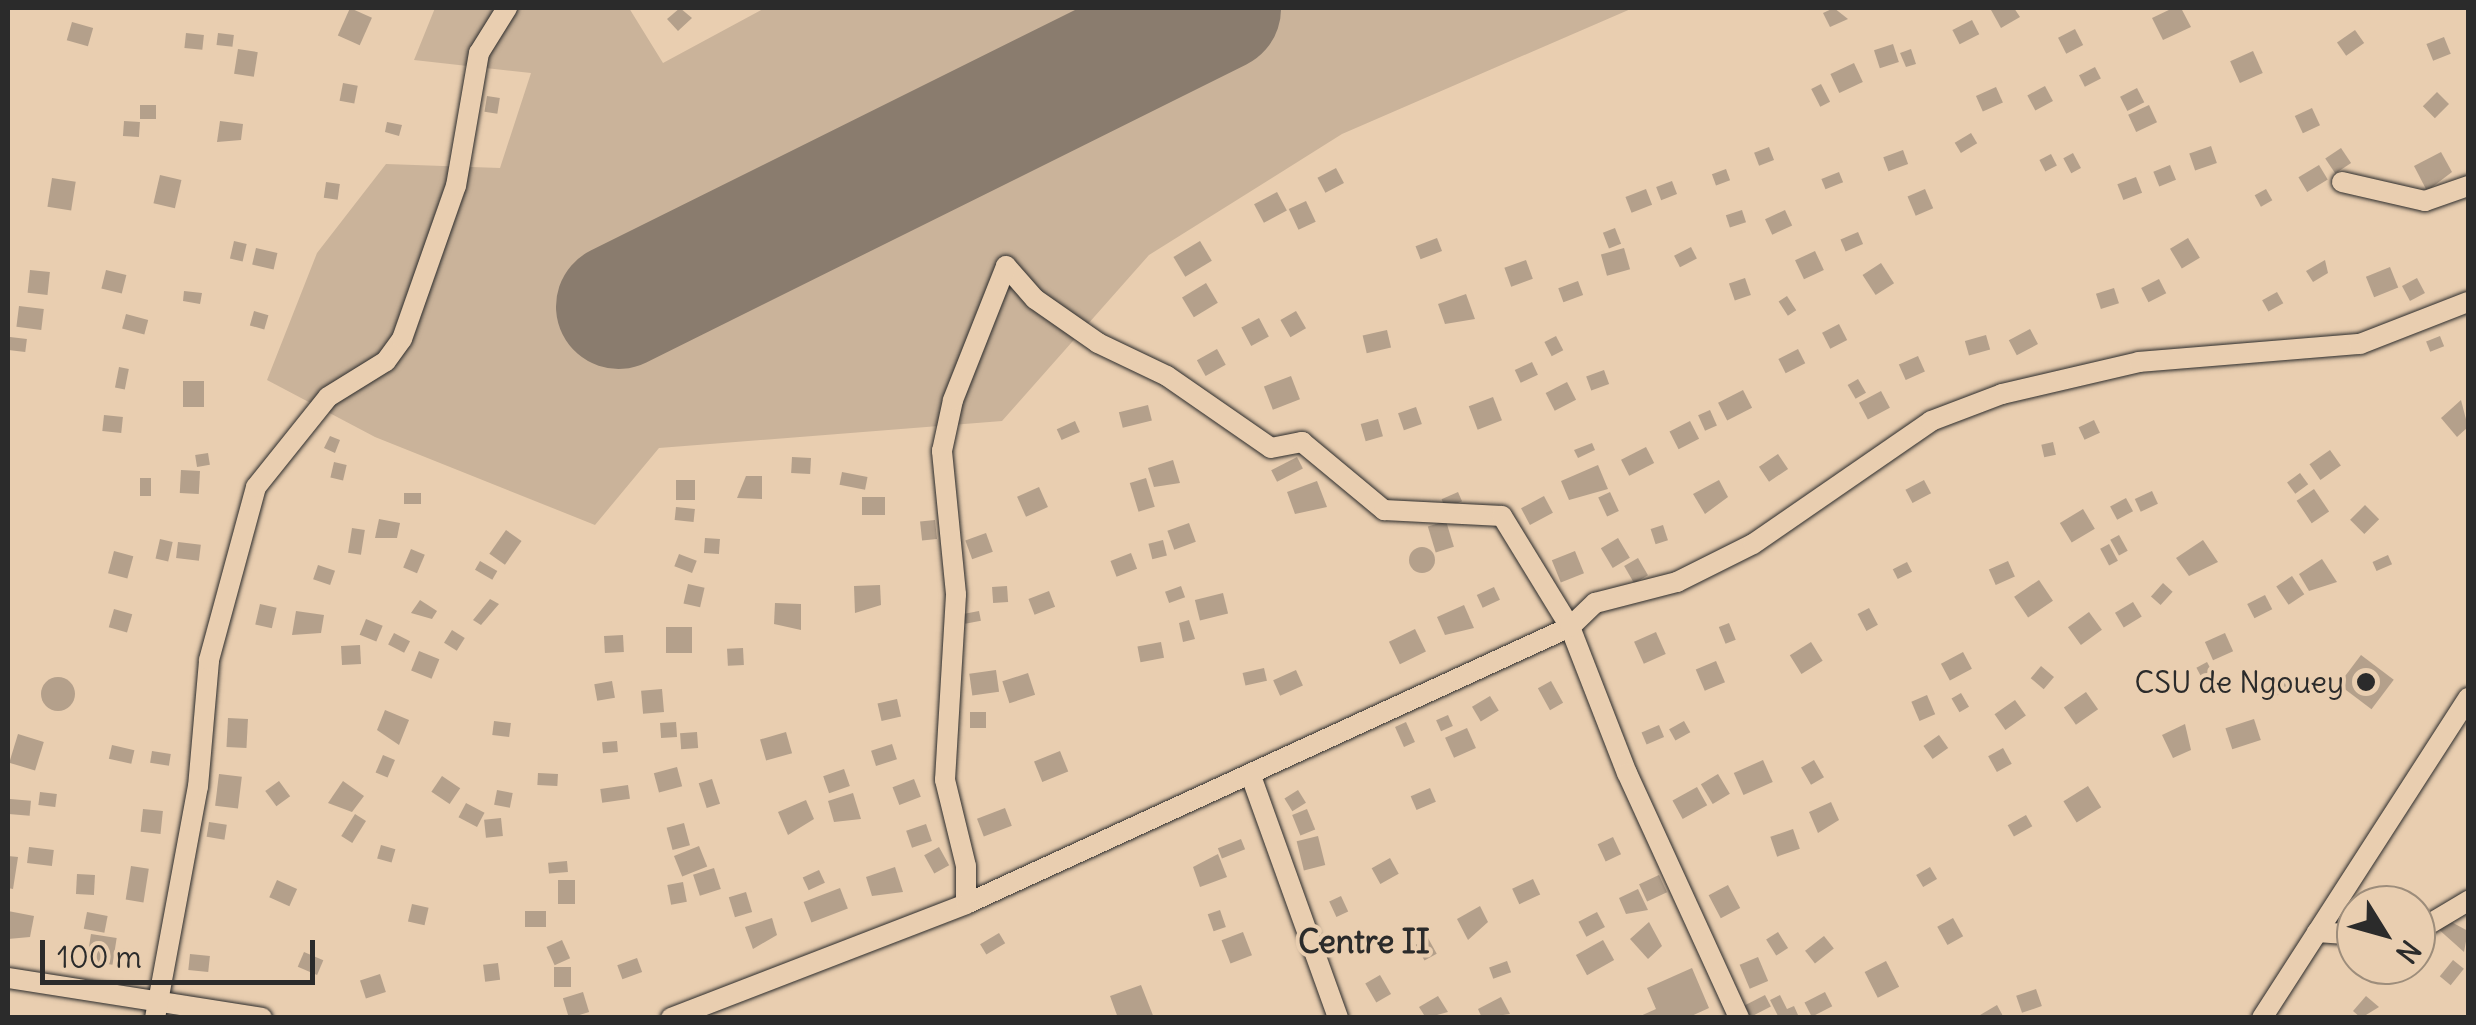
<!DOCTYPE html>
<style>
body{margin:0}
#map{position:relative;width:2476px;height:1025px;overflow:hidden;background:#e9ceb0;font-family:Delius,sans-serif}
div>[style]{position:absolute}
.green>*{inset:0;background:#cab39a}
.runway>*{height:125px;margin:-62.5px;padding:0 62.5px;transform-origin:62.5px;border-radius:62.5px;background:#8a7c6e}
.building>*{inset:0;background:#b4a08b;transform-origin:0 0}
.round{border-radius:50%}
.roads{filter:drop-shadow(0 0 2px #2b2b2b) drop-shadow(0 0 2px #2b2b2b)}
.street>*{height:20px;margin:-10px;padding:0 10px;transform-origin:10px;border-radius:10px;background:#e9ceb0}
.dots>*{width:28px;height:28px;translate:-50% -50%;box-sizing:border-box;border:5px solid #e9ceb0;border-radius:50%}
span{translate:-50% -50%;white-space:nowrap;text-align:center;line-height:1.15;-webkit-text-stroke:8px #e9ceb0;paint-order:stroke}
.poi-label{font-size:30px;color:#2b2b2b}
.right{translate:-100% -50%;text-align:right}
.neighbourhood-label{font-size:32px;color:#2b2b2b;font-weight:700}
.frame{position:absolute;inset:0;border:10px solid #2b2b2b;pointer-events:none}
.north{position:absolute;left:2336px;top:885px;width:100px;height:100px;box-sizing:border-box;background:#e9ceb0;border:2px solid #9d8d7b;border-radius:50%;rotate:127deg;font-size:28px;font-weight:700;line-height:40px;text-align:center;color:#2b2b2b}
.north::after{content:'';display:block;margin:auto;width:35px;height:45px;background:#2b2b2b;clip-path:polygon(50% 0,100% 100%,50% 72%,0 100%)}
.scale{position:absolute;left:40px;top:940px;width:275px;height:45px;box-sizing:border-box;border:5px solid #2b2b2b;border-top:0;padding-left:12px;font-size:30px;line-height:35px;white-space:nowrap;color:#2b2b2b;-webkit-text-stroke:8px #e9ceb0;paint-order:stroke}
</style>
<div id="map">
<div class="green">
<div style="clip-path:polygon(435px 8px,629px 8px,663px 63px,765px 8px,1633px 8px,1342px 134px,1149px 255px,1002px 421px,659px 448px,595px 525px,375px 437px,267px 380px,317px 253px,386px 164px,500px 168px,531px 73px,414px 60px)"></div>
</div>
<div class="runway">
<div style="left:618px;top:306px;width:670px;rotate:-26.41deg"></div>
</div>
<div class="building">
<div style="left:350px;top:8px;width:24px;height:30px;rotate:24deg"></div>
<div style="clip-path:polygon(680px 8px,692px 18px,678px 31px,667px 19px)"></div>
<div style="clip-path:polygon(1834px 8px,1848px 19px,1830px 27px,1823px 13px)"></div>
<div style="clip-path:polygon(1996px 8px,2014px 8px,2020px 17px,2001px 28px,1991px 10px)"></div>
<div style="clip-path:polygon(2173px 8px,2181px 8px,2191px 27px,2163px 40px,2152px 18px)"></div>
<div style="left:1972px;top:20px;width:16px;height:22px;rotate:63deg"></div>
<div style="left:72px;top:22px;width:22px;height:19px;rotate:16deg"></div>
<div style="left:2075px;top:29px;width:18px;height:19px;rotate:63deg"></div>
<div style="left:2355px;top:30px;width:16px;height:22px;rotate:55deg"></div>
<div style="left:186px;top:33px;width:18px;height:15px;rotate:6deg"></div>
<div style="left:218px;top:33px;width:16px;height:12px;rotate:7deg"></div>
<div style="left:2444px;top:37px;width:18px;height:19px;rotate:68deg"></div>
<div style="left:1893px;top:44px;width:19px;height:20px;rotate:72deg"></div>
<div style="left:238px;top:49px;width:20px;height:25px;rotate:9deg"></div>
<div style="clip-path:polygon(1911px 49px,1916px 64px,1906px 67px,1900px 53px)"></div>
<div style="left:2253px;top:51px;width:24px;height:25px;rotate:66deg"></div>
<div style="left:1854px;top:63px;width:21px;height:26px;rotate:65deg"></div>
<div style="left:2095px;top:67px;width:13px;height:18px;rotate:63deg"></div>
<div style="left:343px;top:83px;width:15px;height:18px;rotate:11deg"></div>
<div style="left:1821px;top:84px;width:20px;height:11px;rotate:63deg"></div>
<div style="left:2045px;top:86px;width:17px;height:20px;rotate:62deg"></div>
<div style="left:1996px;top:87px;width:17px;height:22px;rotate:66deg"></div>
<div style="left:2137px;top:88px;width:16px;height:19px;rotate:63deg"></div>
<div style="left:2437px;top:92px;width:17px;height:20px;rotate:45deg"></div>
<div style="left:487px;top:96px;width:13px;height:16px;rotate:9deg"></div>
<div style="left:140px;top:105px;width:16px;height:14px"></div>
<div style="left:2149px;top:105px;width:19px;height:23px;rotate:65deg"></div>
<div style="left:2312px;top:108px;width:19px;height:19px;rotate:65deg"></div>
<div style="left:124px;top:121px;width:16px;height:15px;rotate:4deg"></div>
<div style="clip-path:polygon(220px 121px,243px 124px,241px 140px,217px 142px)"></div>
<div style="clip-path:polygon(387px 122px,402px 125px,399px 136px,385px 132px)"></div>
<div style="left:1971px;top:133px;width:12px;height:19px;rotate:59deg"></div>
<div style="left:2211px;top:146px;width:18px;height:23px;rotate:71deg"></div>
<div style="left:1769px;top:147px;width:14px;height:16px;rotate:69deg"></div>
<div style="left:2341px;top:148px;width:18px;height:19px;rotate:56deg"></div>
<div style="left:1903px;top:150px;width:15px;height:21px;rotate:70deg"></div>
<div style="clip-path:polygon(2441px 152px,2452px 172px,2427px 191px,2414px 166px)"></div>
<div style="left:2073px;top:153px;width:17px;height:11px;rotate:62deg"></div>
<div style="left:2051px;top:154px;width:13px;height:13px;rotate:63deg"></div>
<div style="left:2170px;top:165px;width:16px;height:18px;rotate:68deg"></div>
<div style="left:2319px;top:165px;width:17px;height:24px;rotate:59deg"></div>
<div style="left:1336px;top:168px;width:17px;height:21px;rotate:62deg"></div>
<div style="left:1726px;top:169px;width:12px;height:15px;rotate:70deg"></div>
<div style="left:1839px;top:172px;width:11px;height:19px;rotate:68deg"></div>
<div style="left:160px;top:175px;width:22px;height:29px;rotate:13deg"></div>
<div style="left:2136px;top:177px;width:17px;height:20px;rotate:69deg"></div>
<div style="left:52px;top:178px;width:24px;height:29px;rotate:9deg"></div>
<div style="left:1672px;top:181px;width:14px;height:17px;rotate:69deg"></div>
<div style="left:326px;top:182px;width:14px;height:16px;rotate:8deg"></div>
<div style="left:1646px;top:189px;width:17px;height:22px;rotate:69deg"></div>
<div style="left:1925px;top:189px;width:21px;height:19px;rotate:67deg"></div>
<div style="left:2266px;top:189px;width:13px;height:13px;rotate:61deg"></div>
<div style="left:1277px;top:192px;width:21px;height:26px;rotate:62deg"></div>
<div style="left:1306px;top:201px;width:23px;height:19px;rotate:65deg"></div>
<div style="left:1742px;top:210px;width:13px;height:17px;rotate:72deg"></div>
<div style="left:1785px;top:210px;width:17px;height:22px;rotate:65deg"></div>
<div style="left:1615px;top:228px;width:17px;height:13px;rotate:69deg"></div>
<div style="left:1858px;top:232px;width:13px;height:19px;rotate:67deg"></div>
<div style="left:1437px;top:238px;width:14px;height:23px;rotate:69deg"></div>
<div style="left:2188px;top:238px;width:23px;height:21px;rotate:59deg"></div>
<div style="left:234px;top:241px;width:13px;height:18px;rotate:13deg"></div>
<div style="left:1200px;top:241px;width:23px;height:31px;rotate:59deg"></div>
<div style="left:1691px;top:247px;width:13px;height:19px;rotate:63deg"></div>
<div style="left:256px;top:248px;width:22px;height:17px;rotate:13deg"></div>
<div style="left:1624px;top:248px;width:22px;height:24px;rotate:74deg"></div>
<div style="left:1815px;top:251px;width:21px;height:22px;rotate:65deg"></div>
<div style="left:1526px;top:260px;width:20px;height:23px;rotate:70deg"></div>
<div style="clip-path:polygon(2325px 260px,2328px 273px,2313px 282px,2306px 271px)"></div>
<div style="left:1881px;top:263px;width:24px;height:22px;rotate:57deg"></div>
<div style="left:2390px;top:267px;width:22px;height:26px;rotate:68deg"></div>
<div style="left:30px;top:270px;width:20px;height:23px;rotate:6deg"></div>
<div style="left:106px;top:270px;width:21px;height:19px;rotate:14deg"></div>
<div style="left:1745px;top:278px;width:18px;height:17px;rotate:71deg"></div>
<div style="left:2417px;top:278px;width:17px;height:17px;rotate:62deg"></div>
<div style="left:2159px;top:279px;width:16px;height:20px;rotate:63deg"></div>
<div style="left:1578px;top:281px;width:15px;height:21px;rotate:70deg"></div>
<div style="left:1206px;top:283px;width:23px;height:28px;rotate:59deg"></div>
<div style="left:2114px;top:288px;width:16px;height:19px;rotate:72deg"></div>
<div style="clip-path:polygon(184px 291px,202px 293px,200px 304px,183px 301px)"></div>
<div style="left:2277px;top:292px;width:13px;height:17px;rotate:61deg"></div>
<div style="clip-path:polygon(1466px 294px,1475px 319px,1445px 324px,1438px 304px)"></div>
<div style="left:1787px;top:296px;width:17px;height:10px;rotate:57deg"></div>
<div style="left:19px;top:306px;width:25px;height:21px;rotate:7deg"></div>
<div style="left:254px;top:311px;width:15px;height:15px;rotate:16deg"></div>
<div style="left:1296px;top:311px;width:20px;height:18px;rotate:60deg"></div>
<div style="left:126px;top:314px;width:23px;height:15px;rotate:15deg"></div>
<div style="left:1259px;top:318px;width:21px;height:20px;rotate:62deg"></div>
<div style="left:1839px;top:324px;width:18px;height:19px;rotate:63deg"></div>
<div style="left:2030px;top:329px;width:17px;height:24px;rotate:62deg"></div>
<div style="left:1387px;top:330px;width:18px;height:25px;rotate:77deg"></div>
<div style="left:1986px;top:335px;width:15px;height:22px;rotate:74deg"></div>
<div style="left:1556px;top:336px;width:16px;height:13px;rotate:63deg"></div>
<div style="left:2440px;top:336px;width:11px;height:15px;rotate:68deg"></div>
<div style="left:10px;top:337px;width:17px;height:13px;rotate:7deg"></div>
<div style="left:1217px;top:349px;width:18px;height:23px;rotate:61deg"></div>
<div style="left:1798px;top:349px;width:16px;height:22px;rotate:63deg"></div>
<div style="left:1918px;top:356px;width:17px;height:21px;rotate:66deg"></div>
<div style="left:1532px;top:362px;width:14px;height:19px;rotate:65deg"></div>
<div style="left:119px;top:367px;width:10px;height:21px;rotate:11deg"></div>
<div style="left:1604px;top:370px;width:15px;height:19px;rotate:70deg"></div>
<div style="left:1291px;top:376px;width:25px;height:29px;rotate:69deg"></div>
<div style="left:1858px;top:379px;width:16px;height:12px;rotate:60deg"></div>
<div style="left:183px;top:381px;width:21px;height:26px"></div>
<div style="left:1567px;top:382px;width:20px;height:24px;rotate:63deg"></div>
<div style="left:1743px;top:390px;width:20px;height:28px;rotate:63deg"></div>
<div style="left:1881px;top:391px;width:19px;height:25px;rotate:62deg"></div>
<div style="left:1493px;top:397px;width:25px;height:26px;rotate:69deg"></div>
<div style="clip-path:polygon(2461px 400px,2468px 427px,2457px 437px,2441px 418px)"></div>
<div style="left:1148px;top:405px;width:16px;height:30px;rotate:76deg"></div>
<div style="left:1416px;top:407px;width:18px;height:19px;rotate:71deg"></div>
<div style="left:1710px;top:410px;width:17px;height:13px;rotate:66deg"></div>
<div style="left:104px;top:415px;width:19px;height:16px;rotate:6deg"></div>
<div style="left:1378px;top:419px;width:18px;height:18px;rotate:74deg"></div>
<div style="left:2094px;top:420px;width:14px;height:17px;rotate:65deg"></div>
<div style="left:1075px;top:421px;width:12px;height:20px;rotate:66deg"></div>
<div style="left:1690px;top:421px;width:20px;height:23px;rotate:63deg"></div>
<div style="clip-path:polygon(330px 436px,340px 440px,335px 453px,324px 448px)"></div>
<div style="left:2053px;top:442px;width:13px;height:12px;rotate:77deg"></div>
<div style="clip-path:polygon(1592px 443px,1595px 450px,1578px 458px,1574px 450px)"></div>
<div style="left:1646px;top:447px;width:18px;height:28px;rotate:63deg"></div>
<div style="left:2330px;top:450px;width:19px;height:25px;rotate:55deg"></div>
<div style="left:208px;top:453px;width:12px;height:13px;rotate:81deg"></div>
<div style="left:1778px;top:454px;width:18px;height:23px;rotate:56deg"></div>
<div style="left:792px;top:457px;width:19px;height:16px;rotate:3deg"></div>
<div style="left:1297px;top:457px;width:13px;height:29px;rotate:63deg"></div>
<div style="clip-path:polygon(1173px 460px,1180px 483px,1154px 487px,1148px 468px)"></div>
<div style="left:334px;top:462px;width:13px;height:16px;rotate:13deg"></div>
<div style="clip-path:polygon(1598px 465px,1608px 489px,1569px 500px,1561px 481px)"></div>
<div style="left:181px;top:470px;width:19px;height:23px;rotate:3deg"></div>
<div style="left:842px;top:472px;width:26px;height:13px;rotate:11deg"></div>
<div style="left:2300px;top:473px;width:14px;height:16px;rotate:54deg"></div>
<div style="clip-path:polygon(746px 476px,762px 476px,762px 499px,737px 498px)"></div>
<div style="left:140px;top:478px;width:11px;height:18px"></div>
<div style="left:1146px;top:478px;width:30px;height:17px;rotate:73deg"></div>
<div style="left:676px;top:480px;width:19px;height:20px"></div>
<div style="clip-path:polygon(1719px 480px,1728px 497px,1705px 514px,1693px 494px)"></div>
<div style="left:1924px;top:480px;width:15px;height:21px;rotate:62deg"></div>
<div style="clip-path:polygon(1317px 481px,1327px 507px,1295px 514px,1287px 492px)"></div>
<div style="left:1039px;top:487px;width:22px;height:24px;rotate:66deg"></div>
<div style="left:2314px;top:489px;width:27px;height:21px;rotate:56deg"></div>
<div style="left:2152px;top:491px;width:14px;height:19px;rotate:65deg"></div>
<div style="left:1458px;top:492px;width:10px;height:18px;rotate:66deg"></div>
<div style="left:1610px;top:492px;width:21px;height:13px;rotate:65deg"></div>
<div style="left:404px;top:493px;width:17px;height:11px"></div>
<div style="left:1544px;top:496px;width:19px;height:26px;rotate:62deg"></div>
<div style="left:862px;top:497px;width:23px;height:18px"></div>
<div style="left:2126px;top:498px;width:15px;height:18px;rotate:62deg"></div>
<div style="left:2365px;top:505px;width:20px;height:21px;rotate:45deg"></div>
<div style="left:676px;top:507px;width:19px;height:13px;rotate:6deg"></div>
<div style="left:2083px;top:509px;width:23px;height:27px;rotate:59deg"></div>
<div style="clip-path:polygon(379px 519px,400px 523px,397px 538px,375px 538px)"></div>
<div style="left:935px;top:520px;width:19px;height:15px;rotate:84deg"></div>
<div style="left:1446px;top:521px;width:27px;height:19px;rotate:73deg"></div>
<div style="left:1189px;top:523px;width:20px;height:23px;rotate:70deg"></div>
<div style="left:1663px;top:525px;width:16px;height:13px;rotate:72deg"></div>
<div style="left:352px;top:528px;width:13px;height:25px;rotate:9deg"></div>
<div style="left:506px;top:530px;width:19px;height:29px;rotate:35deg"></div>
<div style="left:986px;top:533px;width:20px;height:22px;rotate:70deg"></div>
<div style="left:2119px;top:535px;width:18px;height:10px;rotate:61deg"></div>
<div style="left:705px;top:538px;width:15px;height:15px;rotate:4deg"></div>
<div style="left:1618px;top:538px;width:23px;height:20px;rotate:59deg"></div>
<div style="left:160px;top:539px;width:13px;height:20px;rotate:13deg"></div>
<div style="left:1163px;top:540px;width:16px;height:15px;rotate:76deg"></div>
<div style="clip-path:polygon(2203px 540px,2218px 562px,2189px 576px,2176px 558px)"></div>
<div style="left:178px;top:542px;width:23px;height:16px;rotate:7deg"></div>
<div style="left:2109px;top:544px;width:19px;height:10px;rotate:62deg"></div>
<div class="round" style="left:1409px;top:547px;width:26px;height:26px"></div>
<div style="left:411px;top:549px;width:15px;height:20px;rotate:23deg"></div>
<div style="left:114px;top:551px;width:20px;height:23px;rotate:15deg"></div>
<div style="left:1575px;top:551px;width:24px;height:25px;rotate:68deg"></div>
<div style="left:1131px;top:553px;width:17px;height:22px;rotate:69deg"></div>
<div style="left:679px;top:554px;width:19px;height:13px;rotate:21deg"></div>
<div style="left:2388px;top:555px;width:10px;height:17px;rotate:66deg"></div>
<div style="left:1638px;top:558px;width:20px;height:16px;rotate:60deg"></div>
<div style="clip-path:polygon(2322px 559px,2337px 582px,2309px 591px,2299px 574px)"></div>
<div style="left:480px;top:561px;width:20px;height:10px;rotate:30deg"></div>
<div style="left:2008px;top:561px;width:17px;height:21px;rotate:66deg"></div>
<div style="left:1907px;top:562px;width:11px;height:16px;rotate:63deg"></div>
<div style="left:318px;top:565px;width:18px;height:15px;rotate:19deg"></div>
<div style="left:2292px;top:576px;width:22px;height:19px;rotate:56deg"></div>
<div style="left:2039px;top:580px;width:25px;height:30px;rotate:56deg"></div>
<div style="left:2163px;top:583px;width:13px;height:18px;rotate:42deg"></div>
<div style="left:688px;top:584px;width:17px;height:20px;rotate:13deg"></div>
<div style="clip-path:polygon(880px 585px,881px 605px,855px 613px,854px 586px)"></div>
<div style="left:1007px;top:586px;width:16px;height:15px;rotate:86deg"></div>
<div style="left:1181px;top:586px;width:12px;height:17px;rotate:70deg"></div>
<div style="left:1494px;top:587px;width:14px;height:19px;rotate:65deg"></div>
<div style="left:1049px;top:591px;width:17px;height:22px;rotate:69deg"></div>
<div style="left:1223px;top:593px;width:21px;height:29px;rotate:76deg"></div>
<div style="left:2265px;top:595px;width:16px;height:20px;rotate:63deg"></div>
<div style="clip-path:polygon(490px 599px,499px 604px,481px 625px,473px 620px)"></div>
<div style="clip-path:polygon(420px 600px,437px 611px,432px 619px,411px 613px)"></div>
<div style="left:2133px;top:602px;width:17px;height:21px;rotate:59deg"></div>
<div style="clip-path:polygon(775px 603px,801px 604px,801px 630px,774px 624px)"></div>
<div style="left:260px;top:604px;width:17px;height:21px;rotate:13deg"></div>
<div style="clip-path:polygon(1464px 605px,1474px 628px,1445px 635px,1437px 617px)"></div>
<div style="left:1869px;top:608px;width:19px;height:13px;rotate:62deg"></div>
<div style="left:114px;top:609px;width:19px;height:19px;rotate:16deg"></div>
<div style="clip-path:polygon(296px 611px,324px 615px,321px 633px,292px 635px)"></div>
<div style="left:979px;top:611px;width:10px;height:16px;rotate:79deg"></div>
<div style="left:2089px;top:612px;width:22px;height:26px;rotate:54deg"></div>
<div style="left:366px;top:619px;width:18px;height:17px;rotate:22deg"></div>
<div style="clip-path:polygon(1189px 620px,1195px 639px,1183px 642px,1179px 623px)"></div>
<div style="left:1729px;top:623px;width:18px;height:11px;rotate:68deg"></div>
<div style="left:666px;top:627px;width:26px;height:26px"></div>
<div style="left:1415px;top:629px;width:25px;height:29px;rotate:64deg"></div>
<div style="left:452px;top:630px;width:15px;height:15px;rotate:32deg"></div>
<div style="left:1656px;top:632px;width:24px;height:24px;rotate:66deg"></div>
<div style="left:394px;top:633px;width:18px;height:13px;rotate:27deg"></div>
<div style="left:2225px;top:633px;width:20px;height:22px;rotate:66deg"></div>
<div style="left:623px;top:635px;width:17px;height:19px;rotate:87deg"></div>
<div style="left:1161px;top:642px;width:16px;height:24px;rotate:79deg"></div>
<div style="left:1811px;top:642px;width:22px;height:25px;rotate:58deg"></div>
<div style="left:360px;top:645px;width:19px;height:19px;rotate:87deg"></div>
<div style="left:743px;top:648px;width:17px;height:16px;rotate:87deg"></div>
<div style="left:419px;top:651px;width:22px;height:21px;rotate:22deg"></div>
<div style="left:1963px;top:652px;width:19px;height:25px;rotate:62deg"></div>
<div style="left:2361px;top:655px;width:41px;height:37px;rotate:37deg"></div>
<div style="left:1716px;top:661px;width:23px;height:22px;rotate:67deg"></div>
<div style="left:2207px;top:662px;width:19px;height:12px;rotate:62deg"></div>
<div style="left:2041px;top:666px;width:17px;height:16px;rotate:40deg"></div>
<div style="left:1264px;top:668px;width:13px;height:22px;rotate:77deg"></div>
<div style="left:996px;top:670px;width:22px;height:27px;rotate:82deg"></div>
<div style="left:1296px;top:670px;width:17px;height:25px;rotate:66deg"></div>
<div style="left:1028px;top:673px;width:23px;height:27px;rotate:72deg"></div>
<div class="round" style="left:41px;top:677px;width:34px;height:34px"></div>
<div style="left:2282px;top:678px;width:13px;height:17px;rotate:61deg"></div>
<div style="left:612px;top:681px;width:17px;height:18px;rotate:80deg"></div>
<div style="left:1551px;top:681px;width:25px;height:15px;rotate:61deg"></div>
<div style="left:662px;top:689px;width:23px;height:21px;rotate:85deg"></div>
<div style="left:2086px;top:692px;width:21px;height:27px;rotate:55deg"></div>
<div style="left:1961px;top:693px;width:16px;height:11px;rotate:60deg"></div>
<div style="left:1927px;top:695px;width:21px;height:17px;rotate:67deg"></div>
<div style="left:1490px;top:696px;width:17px;height:21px;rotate:59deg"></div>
<div style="left:897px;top:699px;width:18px;height:20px;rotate:77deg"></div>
<div style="left:2015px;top:700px;width:19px;height:25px;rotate:55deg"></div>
<div style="clip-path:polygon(385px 710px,409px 720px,399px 745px,377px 730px)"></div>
<div style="left:970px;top:712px;width:16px;height:16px"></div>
<div style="left:1448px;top:715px;width:12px;height:13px;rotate:66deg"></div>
<div style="left:228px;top:718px;width:20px;height:29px;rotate:3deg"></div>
<div style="left:2254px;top:719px;width:22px;height:30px;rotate:72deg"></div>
<div style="left:494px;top:721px;width:17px;height:14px;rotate:7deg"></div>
<div style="left:1684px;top:721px;width:13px;height:17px;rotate:61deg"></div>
<div style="left:676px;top:722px;width:15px;height:16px;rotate:86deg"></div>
<div style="left:1406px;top:722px;width:22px;height:12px;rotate:66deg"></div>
<div style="clip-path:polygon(2185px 724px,2191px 750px,2173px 758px,2162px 735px)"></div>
<div style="left:1659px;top:725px;width:13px;height:19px;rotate:67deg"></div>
<div style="left:1467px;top:728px;width:22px;height:24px;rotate:66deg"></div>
<div style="left:697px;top:732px;width:16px;height:17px;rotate:86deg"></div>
<div style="left:786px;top:732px;width:22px;height:27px;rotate:74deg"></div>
<div style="left:18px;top:734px;width:27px;height:30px;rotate:17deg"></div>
<div style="left:1939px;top:735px;width:16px;height:19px;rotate:55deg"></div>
<div style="left:617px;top:741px;width:11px;height:15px;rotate:85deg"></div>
<div style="left:892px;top:744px;width:16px;height:22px;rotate:72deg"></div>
<div style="left:112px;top:745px;width:23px;height:14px;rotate:13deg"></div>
<div style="left:2003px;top:748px;width:18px;height:17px;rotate:61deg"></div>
<div style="left:152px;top:751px;width:19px;height:12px;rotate:9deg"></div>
<div style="left:1060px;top:751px;width:22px;height:28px;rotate:68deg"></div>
<div style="left:383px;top:755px;width:13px;height:19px;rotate:23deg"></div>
<div style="left:1763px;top:760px;width:24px;height:32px;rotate:66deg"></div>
<div style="left:1814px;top:760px;width:20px;height:15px;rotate:60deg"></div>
<div style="left:677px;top:767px;width:20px;height:24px;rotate:75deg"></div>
<div style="left:844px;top:769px;width:18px;height:22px;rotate:71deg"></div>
<div style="left:538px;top:773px;width:20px;height:12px;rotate:3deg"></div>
<div style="left:219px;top:774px;width:23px;height:32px;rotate:7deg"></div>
<div style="left:1718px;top:774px;width:23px;height:20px;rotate:59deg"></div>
<div style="left:442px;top:776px;width:22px;height:19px;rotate:34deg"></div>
<div style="left:712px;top:779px;width:26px;height:14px;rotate:72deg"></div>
<div style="left:914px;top:779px;width:19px;height:23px;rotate:69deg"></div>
<div style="left:279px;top:781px;width:19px;height:17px;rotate:54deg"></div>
<div style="clip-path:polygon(343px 781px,364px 796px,352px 812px,328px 803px)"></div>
<div style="left:628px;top:785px;width:14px;height:28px;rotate:82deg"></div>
<div style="left:2088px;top:786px;width:25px;height:29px;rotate:58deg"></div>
<div style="left:1697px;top:787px;width:21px;height:28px;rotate:61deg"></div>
<div style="left:1430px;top:788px;width:15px;height:21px;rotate:67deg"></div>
<div style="left:497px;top:790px;width:16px;height:15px;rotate:11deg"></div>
<div style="left:1298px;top:790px;width:15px;height:16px;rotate:58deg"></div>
<div style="left:40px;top:792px;width:17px;height:13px;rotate:7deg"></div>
<div style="clip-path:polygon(853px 793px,861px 819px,834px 822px,828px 801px)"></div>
<div style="left:10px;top:799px;width:21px;height:15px;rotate:5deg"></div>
<div style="clip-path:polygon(806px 800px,814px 819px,788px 835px,778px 812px)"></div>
<div style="clip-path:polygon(1831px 802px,1839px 820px,1818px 833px,1809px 812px)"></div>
<div style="left:466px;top:803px;width:21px;height:16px;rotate:28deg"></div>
<div style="left:1005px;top:808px;width:19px;height:30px;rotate:69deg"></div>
<div style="left:143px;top:809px;width:20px;height:23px;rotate:6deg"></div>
<div style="left:1307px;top:809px;width:22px;height:16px;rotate:68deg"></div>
<div style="left:355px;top:814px;width:13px;height:26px;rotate:32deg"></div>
<div style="left:2026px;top:815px;width:13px;height:21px;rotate:61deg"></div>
<div style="left:501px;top:818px;width:18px;height:17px;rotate:84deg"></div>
<div style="left:209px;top:822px;width:18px;height:15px;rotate:9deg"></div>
<div style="left:684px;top:823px;width:23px;height:18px;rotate:75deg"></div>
<div style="left:926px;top:824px;width:18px;height:21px;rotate:71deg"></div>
<div style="left:1793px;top:829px;width:21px;height:24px;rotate:71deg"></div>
<div style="left:1318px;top:836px;width:30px;height:22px;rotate:76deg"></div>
<div style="left:1613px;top:837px;width:19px;height:17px;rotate:65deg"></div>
<div style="left:1241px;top:839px;width:11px;height:25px;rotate:68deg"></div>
<div style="left:381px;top:845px;width:15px;height:14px;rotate:16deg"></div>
<div style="left:699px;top:846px;width:22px;height:27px;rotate:68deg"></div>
<div style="left:29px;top:847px;width:25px;height:16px;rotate:7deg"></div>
<div style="left:939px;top:847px;width:21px;height:17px;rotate:61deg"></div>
<div style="clip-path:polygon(1218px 854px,1227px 877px,1200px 887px,1193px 867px)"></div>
<div style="clip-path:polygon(8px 856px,18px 857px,13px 889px,8px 888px)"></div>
<div style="left:1390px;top:858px;width:18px;height:21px;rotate:61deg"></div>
<div style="left:567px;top:861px;width:11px;height:19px;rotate:85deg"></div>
<div style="left:131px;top:866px;width:18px;height:34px;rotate:9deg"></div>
<div style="clip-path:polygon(895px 867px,903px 892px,872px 896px,866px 877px)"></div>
<div style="left:1930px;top:867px;width:14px;height:16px;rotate:60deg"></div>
<div style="left:714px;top:868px;width:22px;height:22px;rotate:72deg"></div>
<div style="left:819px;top:870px;width:14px;height:18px;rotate:65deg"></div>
<div style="left:77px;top:874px;width:18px;height:20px;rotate:3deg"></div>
<div style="left:1659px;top:875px;width:19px;height:22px;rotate:65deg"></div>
<div style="left:1533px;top:879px;width:17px;height:23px;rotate:65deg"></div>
<div style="left:277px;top:880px;width:22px;height:19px;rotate:24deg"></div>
<div style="left:558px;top:880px;width:17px;height:24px"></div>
<div style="left:683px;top:882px;width:20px;height:16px;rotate:79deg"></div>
<div style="left:1728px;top:885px;width:26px;height:22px;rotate:62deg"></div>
<div style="left:840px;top:888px;width:22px;height:39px;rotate:69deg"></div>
<div style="clip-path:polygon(1638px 889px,1648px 910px,1626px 914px,1619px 898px)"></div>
<div style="left:746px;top:892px;width:21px;height:18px;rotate:73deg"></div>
<div style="left:1341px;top:896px;width:17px;height:13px;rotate:65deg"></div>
<div style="left:412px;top:904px;width:17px;height:18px;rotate:13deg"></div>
<div style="clip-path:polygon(1480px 906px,1488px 922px,1468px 940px,1457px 919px)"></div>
<div style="left:1220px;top:910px;width:18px;height:13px;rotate:71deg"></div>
<div style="clip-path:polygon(8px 911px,34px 916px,30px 937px,8px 939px)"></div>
<div style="left:525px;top:911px;width:21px;height:16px"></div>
<div style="left:87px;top:912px;width:21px;height:17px;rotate:11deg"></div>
<div style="left:1597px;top:912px;width:17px;height:21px;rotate:62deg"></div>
<div style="clip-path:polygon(772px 918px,777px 935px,753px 949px,745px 927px)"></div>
<div style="left:1953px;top:918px;width:21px;height:18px;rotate:61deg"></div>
<div style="clip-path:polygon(2444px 918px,2468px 931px,2464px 952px,2436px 927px)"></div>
<div style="clip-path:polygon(1649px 922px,1662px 946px,1648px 959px,1630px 939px)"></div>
<div style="left:1243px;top:932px;width:25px;height:23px;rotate:69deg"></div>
<div style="left:1778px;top:932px;width:19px;height:14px;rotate:58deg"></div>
<div style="left:999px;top:933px;width:12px;height:22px;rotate:59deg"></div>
<div style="left:91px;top:934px;width:26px;height:27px;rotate:9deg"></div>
<div style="left:1824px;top:936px;width:16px;height:24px;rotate:52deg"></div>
<div style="left:1428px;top:938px;width:18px;height:14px;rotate:61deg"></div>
<div style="left:562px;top:940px;width:20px;height:17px;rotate:66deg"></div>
<div style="left:1603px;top:940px;width:23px;height:31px;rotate:61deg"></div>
<div style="left:304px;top:952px;width:21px;height:16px;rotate:23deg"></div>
<div style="left:190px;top:954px;width:20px;height:16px;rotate:6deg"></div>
<div style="left:1758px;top:957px;width:26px;height:20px;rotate:67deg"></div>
<div style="left:637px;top:958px;width:15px;height:21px;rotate:70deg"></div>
<div style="left:2453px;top:960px;width:14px;height:21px;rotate:39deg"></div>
<div style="left:1507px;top:961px;width:12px;height:19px;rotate:70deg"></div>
<div style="left:1886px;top:961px;width:29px;height:24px;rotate:63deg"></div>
<div style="left:498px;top:963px;width:17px;height:15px;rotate:83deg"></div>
<div style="left:571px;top:967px;width:20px;height:17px;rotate:90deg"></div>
<div style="clip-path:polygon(1692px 968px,1709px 1008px,1687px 1018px,1636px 1018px,1656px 1009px,1647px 988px)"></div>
<div style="left:380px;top:974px;width:19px;height:21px;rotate:72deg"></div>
<div style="left:1380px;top:975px;width:22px;height:17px;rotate:60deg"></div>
<div style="clip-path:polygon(1141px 985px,1154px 1018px,1118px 1018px,1110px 996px)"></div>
<div style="left:2036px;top:989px;width:18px;height:21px;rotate:71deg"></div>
<div style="left:583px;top:992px;width:21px;height:21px;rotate:73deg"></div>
<div style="left:1825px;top:992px;width:16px;height:23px;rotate:63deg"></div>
<div style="left:1765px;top:995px;width:13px;height:23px;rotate:63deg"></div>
<div style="clip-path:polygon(1780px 995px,1787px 1009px,1794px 1006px,1798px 1015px,1779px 1018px,1770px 1000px)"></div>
<div style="clip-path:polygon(1438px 996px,1448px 1012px,1426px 1018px,1419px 1007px)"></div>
<div style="clip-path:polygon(2366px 996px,2379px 1007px,2361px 1018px,2353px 1011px)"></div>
<div style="clip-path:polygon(1501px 997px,1510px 1014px,1482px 1018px,1478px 1009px)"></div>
<div style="clip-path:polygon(1997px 1005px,2004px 1018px,1975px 1018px)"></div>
</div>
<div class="roads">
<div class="street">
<div style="left:2342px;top:182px;width:85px;rotate:12.9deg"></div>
<div style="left:2425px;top:201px;width:46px;rotate:-19.2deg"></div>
<div style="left:1006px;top:266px;width:44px;rotate:48.7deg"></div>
<div style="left:1035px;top:299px;width:77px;rotate:34.9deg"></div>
<div style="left:1098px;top:343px;width:76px;rotate:25.6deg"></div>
<div style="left:1167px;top:376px;width:126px;rotate:34.7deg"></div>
<div style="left:1271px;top:448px;width:32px;rotate:-11deg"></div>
<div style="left:1302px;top:442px;width:107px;rotate:39.7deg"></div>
<div style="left:1384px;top:510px;width:118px;rotate:2.9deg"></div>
<div style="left:1502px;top:516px;width:130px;rotate:58.5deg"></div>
<div style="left:1570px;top:627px;width:157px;rotate:68.7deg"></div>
<div style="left:1627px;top:773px;width:269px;rotate:65.4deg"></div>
<div style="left:1251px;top:776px;width:257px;rotate:70.2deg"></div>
<div style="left:966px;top:904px;width:38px;rotate:-90deg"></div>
<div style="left:966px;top:866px;width:89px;rotate:-103.7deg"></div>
<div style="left:945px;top:780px;width:186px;rotate:-86.6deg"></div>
<div style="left:956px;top:594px;width:144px;rotate:-95.6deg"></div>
<div style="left:942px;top:451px;width:52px;rotate:-77.8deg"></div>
<div style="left:953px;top:400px;width:144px;rotate:-68.4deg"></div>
<div style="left:2317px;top:932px;width:39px;rotate:4deg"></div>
<div style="left:2416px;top:932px;width:61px;rotate:-30.8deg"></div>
<div style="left:8px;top:978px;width:257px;rotate:8.9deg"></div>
<div style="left:155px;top:1018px;width:235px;rotate:-79.5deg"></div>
<div style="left:198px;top:787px;width:127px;rotate:-85deg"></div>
<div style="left:209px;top:660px;width:179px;rotate:-74.8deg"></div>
<div style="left:256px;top:487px;width:115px;rotate:-51.3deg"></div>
<div style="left:328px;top:397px;width:68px;rotate:-31.8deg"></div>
<div style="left:386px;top:361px;width:27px;rotate:-54deg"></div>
<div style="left:402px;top:339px;width:162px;rotate:-70.6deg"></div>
<div style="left:456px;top:186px;width:135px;rotate:-80.2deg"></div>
<div style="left:479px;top:53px;width:53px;rotate:-58.1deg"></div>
<div style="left:671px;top:1018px;width:316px;rotate:-21.1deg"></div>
<div style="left:966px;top:904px;width:664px;rotate:-24.64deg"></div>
<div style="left:1570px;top:627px;width:35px;rotate:-44deg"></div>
<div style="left:1595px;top:603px;width:85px;rotate:-14.4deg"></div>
<div style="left:1677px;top:582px;width:85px;rotate:-26.6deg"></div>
<div style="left:1753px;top:544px;width:216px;rotate:-34.6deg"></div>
<div style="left:1931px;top:421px;width:76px;rotate:-20.8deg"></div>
<div style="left:2002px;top:394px;width:141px;rotate:-13.1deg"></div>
<div style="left:2139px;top:362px;width:222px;rotate:-4.7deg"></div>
<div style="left:2360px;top:344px;width:116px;rotate:-21.3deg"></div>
<div style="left:2262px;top:1018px;width:381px;rotate:-57.2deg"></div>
</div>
</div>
<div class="dots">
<div style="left:2366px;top:682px;background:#2b2b2b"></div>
</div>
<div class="poi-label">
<span class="right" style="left:2344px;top:682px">CSU de Ngouey</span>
</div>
<div class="neighbourhood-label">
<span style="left:1364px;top:942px">Centre II</span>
</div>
<div class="frame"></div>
<div class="north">N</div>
<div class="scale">100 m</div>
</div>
